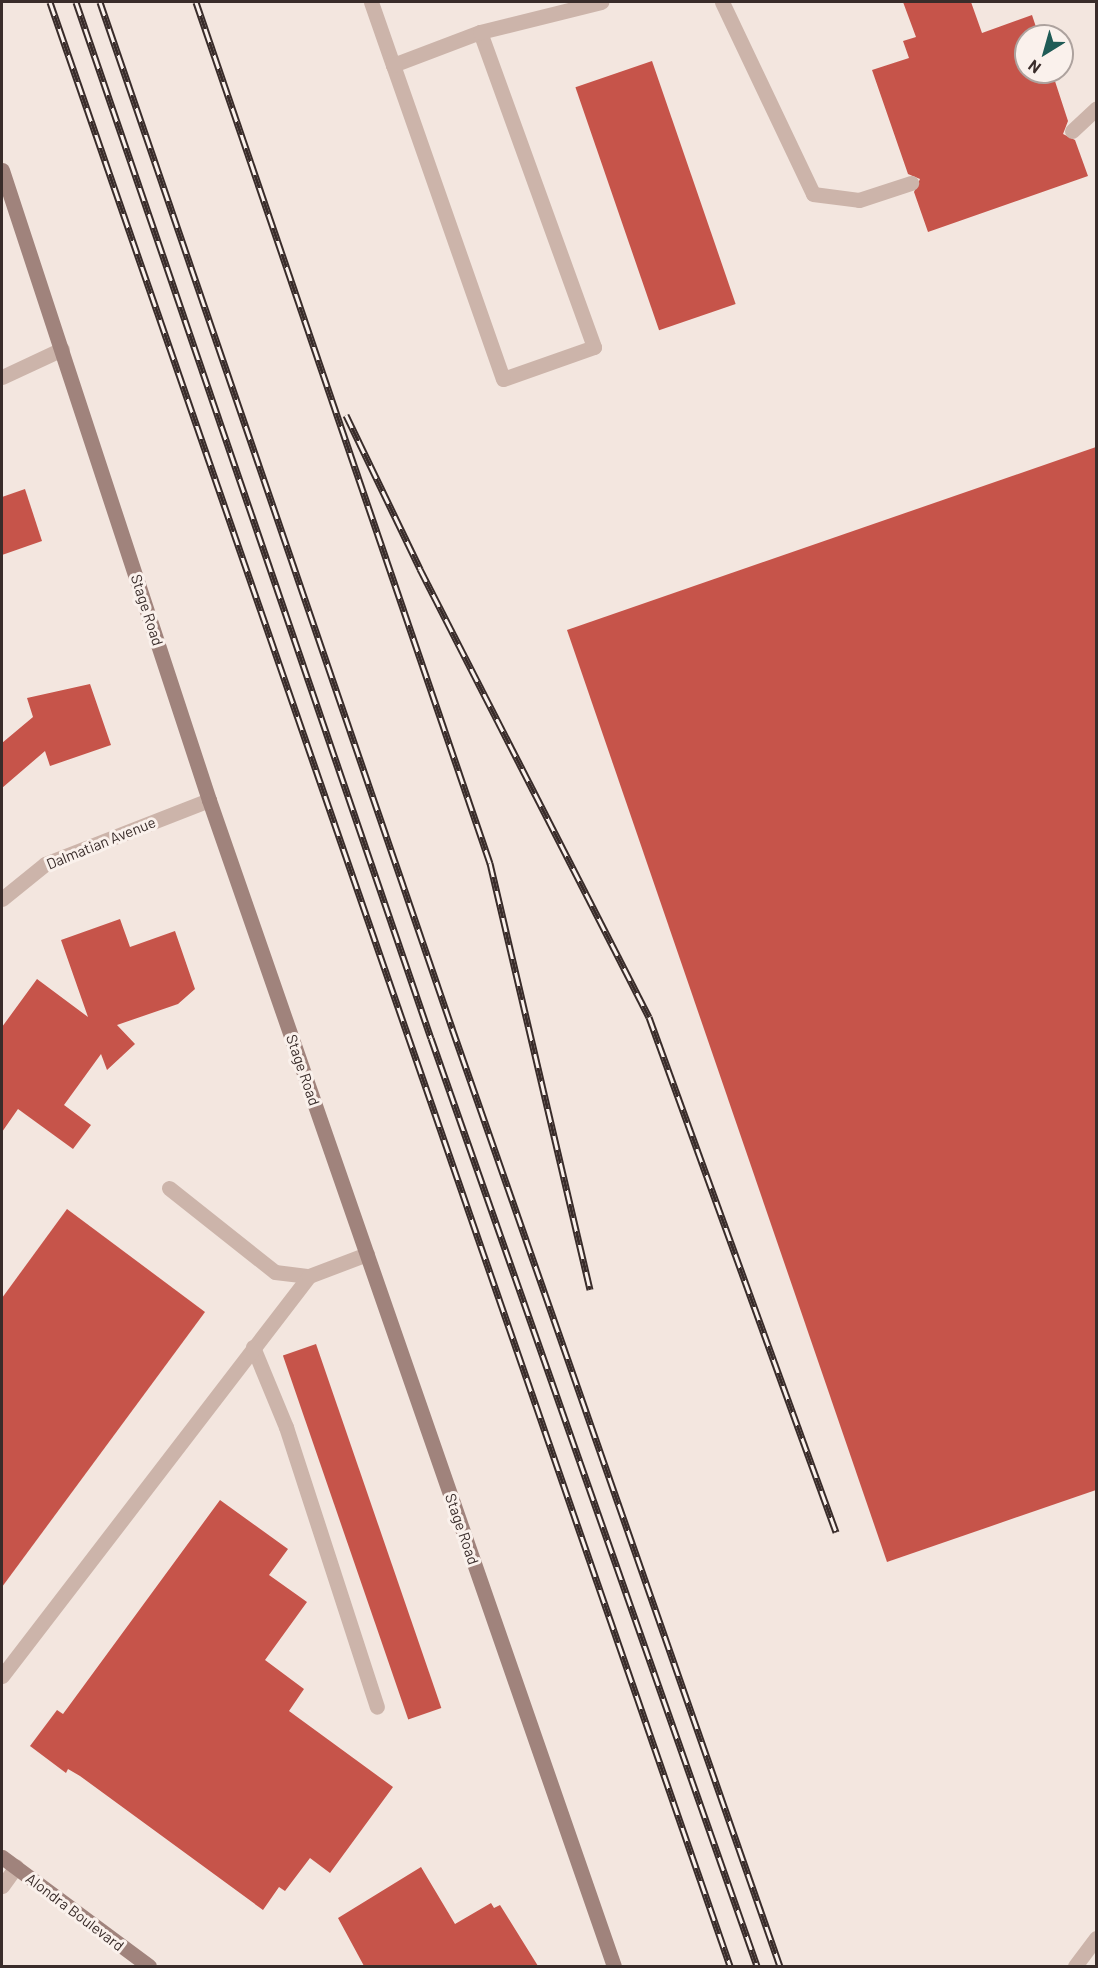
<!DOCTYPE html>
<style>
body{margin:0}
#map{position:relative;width:1098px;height:1968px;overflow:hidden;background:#f3e6df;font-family:Barlow,sans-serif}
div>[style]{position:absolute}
.building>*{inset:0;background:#c6544a;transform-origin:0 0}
.service>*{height:15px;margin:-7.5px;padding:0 7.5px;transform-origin:7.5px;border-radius:7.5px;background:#ccb4aa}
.minor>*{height:15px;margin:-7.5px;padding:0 7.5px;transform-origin:7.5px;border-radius:7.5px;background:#ccb4aa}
.secondary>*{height:15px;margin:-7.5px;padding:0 7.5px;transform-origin:7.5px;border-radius:7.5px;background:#a0837c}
.rail>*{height:7px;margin-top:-3.5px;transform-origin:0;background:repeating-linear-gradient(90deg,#faf1ec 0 14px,#392c2a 0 28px);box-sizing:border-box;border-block:2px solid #392c2a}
span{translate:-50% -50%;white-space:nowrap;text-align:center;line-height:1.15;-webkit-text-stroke:6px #faf1ec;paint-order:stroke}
.street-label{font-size:15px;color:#392c2a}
.frame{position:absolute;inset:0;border:3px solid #392c2a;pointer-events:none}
.north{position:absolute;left:1014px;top:24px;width:60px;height:60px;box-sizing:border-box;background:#faf1ec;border:2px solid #ada29e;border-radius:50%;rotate:217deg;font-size:16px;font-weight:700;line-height:24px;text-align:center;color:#392c2a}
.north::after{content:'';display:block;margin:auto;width:21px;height:27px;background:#1f5b56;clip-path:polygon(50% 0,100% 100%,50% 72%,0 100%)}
</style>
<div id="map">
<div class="building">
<div style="clip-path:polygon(903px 2px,971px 2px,982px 33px,1032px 15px,1039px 36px,1026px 36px,1026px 72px,1052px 72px,1068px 121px,1063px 134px,1075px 140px,1088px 176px,928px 232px,914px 192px,920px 179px,908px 174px,872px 70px,909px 58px,903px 41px,916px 37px)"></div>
<div style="left:652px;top:61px;width:257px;height:81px;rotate:71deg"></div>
<div style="clip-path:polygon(1096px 447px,1096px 1490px,887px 1562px,567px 630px)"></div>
<div style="clip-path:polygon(25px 489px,42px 541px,2px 555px,2px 497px)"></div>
<div style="clip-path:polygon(90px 684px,111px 745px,50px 766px,45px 751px,2px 788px,2px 743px,33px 717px,27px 698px)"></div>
<div style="clip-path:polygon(120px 919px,130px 947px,175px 931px,195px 989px,178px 1004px,117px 1025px,135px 1044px,107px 1070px,101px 1054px,64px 1105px,91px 1125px,73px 1149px,18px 1109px,2px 1132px,2px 1027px,37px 979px,88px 1017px,61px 940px)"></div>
<div style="clip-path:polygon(67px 1209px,205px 1312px,2px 1587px,2px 1298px)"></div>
<div style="left:316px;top:1344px;width:385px;height:35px;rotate:71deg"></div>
<div style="clip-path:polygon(220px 1500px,288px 1549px,269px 1575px,307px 1602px,265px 1660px,304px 1689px,289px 1711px,393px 1787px,330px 1873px,310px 1858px,285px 1891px,279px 1887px,263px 1910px,80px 1776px,68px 1769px,66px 1773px,30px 1746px,57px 1710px,63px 1714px)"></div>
<div style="clip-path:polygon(421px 1867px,455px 1924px,491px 1903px,494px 1908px,500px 1905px,538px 1966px,364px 1966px,338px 1918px)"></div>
</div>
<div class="service">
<div style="left:371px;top:2px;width:67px;rotate:70.8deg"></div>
<div style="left:722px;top:2px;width:212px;rotate:64.6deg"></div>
<div style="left:813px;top:194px;width:46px;rotate:7.4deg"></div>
<div style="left:859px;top:200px;width:55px;rotate:-18.1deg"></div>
<div style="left:480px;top:32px;width:335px;rotate:70.1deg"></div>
<div style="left:594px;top:347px;width:96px;rotate:160.6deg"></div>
<div style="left:503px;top:379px;width:333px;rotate:-109.3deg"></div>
<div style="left:393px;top:65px;width:93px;rotate:-20.8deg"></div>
<div style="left:480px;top:32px;width:125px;rotate:-13.9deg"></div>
<div style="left:1072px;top:131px;width:33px;rotate:-43deg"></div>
<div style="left:169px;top:1188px;width:135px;rotate:38.4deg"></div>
<div style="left:275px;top:1272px;width:34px;rotate:7deg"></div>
<div style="left:253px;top:1347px;width:87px;rotate:67.6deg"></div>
<div style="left:286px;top:1427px;width:294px;rotate:72deg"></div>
<div style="left:2px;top:1676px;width:504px;rotate:-52.49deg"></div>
<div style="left:309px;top:1276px;width:62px;rotate:-20.8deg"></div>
<div style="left:1075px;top:1966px;width:35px;rotate:-53deg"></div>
</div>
<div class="minor">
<div style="left:2px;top:377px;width:66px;rotate:-25deg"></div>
<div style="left:2px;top:899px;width:55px;rotate:-39.1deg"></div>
<div style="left:45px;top:864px;width:176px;rotate:-21.3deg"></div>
<div style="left:2px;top:1886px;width:24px;rotate:-54deg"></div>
</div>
<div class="secondary">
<div style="left:2px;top:170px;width:663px;rotate:71.81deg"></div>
<div style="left:209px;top:800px;width:1234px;rotate:70.85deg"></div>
<div style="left:2px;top:1857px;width:183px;rotate:36.6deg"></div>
</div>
<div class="rail">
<div style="left:50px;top:2px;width:2078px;rotate:70.9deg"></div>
<div style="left:76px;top:2px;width:1095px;rotate:71.09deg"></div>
<div style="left:431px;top:1038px;width:984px;rotate:70.64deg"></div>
<div style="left:100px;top:2px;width:1085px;rotate:71.06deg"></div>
<div style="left:452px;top:1028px;width:994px;rotate:70.73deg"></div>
<div style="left:196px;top:2px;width:910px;rotate:71.15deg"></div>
<div style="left:490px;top:863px;width:438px;rotate:76.8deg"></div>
<div style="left:346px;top:415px;width:171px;rotate:64.3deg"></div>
<div style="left:420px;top:569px;width:503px;rotate:62.93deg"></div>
<div style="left:649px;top:1017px;width:548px;rotate:70.04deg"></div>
</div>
<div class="street-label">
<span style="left:147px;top:610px;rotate:72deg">Stage Road</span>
<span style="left:101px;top:843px;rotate:-22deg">Dalmatian Avenue</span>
<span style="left:303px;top:1070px;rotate:71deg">Stage Road</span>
<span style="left:462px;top:1529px;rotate:71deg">Stage Road</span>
<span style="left:75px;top:1912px;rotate:37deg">Alondra Boulevard</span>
</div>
<div class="frame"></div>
<div class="north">N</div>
</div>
